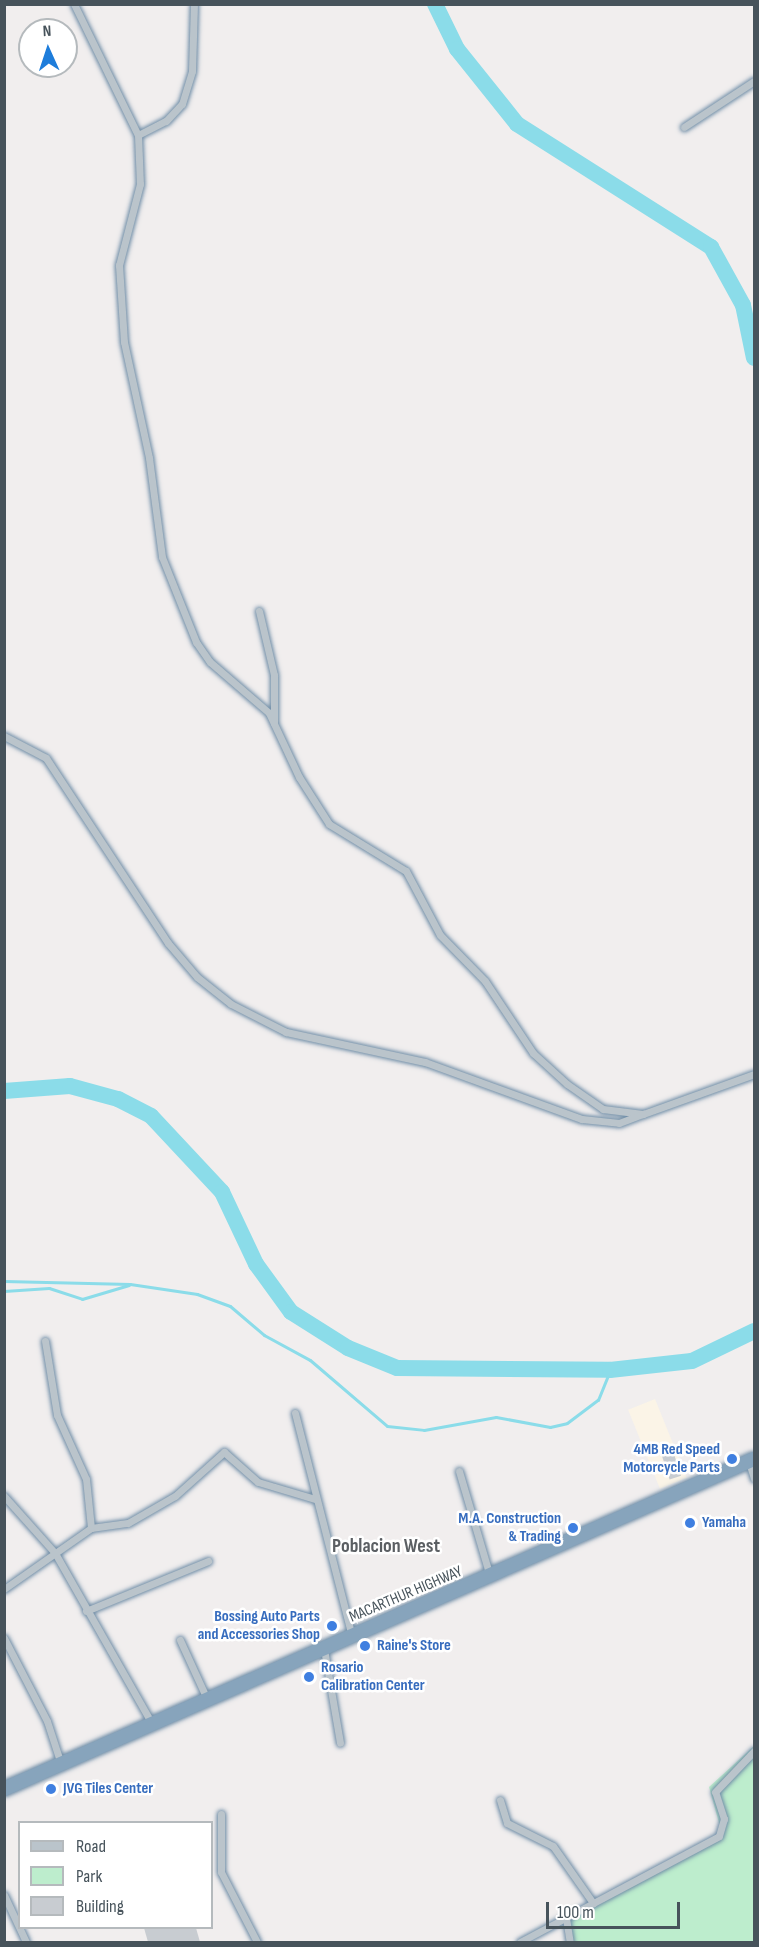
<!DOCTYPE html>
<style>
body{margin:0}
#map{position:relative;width:759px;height:1947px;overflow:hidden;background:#f1eeee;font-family:"Sofia Sans Condensed",sans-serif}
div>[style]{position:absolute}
.commercial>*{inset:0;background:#fbf4e7;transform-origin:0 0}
.green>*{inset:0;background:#bdedcd}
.stream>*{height:3px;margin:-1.5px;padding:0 1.5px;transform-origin:1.5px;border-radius:1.5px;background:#8bdce9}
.river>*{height:16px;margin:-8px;padding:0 8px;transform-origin:8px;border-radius:8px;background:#8bdce9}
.building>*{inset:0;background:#c8ccd1;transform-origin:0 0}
.roads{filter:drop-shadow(0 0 2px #728fa8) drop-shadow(0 0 2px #728fa8)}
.street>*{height:7px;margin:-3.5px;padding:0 3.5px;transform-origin:3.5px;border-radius:3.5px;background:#bac4cb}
.highway>*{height:14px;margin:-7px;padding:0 7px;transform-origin:7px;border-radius:7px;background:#87a4bc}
.dots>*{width:16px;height:16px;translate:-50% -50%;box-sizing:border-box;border:3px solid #fff;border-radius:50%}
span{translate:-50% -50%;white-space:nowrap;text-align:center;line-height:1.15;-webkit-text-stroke:5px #fff;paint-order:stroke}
.shop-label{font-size:16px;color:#366cbe;font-weight:700}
.right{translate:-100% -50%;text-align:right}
.left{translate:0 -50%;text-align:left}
.street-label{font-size:16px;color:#47535b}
.quarter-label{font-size:20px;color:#5b5f63;font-weight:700}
.frame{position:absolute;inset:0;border:6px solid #47535b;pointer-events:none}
.legend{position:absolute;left:18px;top:1821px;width:195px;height:108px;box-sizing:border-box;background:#fff;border:2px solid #b5babd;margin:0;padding:8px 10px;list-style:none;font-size:18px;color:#47535b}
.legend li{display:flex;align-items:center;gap:12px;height:30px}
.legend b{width:30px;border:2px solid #b5babd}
.north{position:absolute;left:18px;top:18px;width:60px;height:60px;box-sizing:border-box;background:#fff;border:2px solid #b5babd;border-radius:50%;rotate:357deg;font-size:16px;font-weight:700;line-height:24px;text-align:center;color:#47535b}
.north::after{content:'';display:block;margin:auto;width:21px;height:27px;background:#1e7ddb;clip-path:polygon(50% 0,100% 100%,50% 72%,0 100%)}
.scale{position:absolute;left:546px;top:1902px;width:134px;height:27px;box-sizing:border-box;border:3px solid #47535b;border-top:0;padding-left:8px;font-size:18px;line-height:21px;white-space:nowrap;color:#47535b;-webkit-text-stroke:4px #fff;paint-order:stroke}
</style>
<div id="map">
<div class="commercial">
<div style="left:655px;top:1399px;width:85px;height:29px;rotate:68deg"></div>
</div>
<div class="green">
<div style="clip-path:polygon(754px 1746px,754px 1942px,568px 1942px,565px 1922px,723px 1837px,709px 1787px)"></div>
</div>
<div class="stream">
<div style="left:4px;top:1281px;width:126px;rotate:1.4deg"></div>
<div style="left:130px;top:1284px;width:68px;rotate:8.5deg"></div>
<div style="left:197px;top:1294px;width:35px;rotate:20deg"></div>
<div style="left:230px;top:1306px;width:45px;rotate:40.5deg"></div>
<div style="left:264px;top:1335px;width:52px;rotate:28.5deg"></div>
<div style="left:310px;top:1360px;width:101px;rotate:40.6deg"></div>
<div style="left:387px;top:1426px;width:37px;rotate:6deg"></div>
<div style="left:424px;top:1430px;width:73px;rotate:-10.2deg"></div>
<div style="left:496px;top:1417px;width:55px;rotate:10.5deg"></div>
<div style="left:550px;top:1427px;width:17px;rotate:-13deg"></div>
<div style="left:567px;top:1423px;width:39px;rotate:-37deg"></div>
<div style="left:598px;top:1400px;width:32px;rotate:-68deg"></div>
<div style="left:4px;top:1291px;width:45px;rotate:-3.8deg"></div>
<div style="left:49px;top:1288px;width:35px;rotate:18deg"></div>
<div style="left:82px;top:1299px;width:49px;rotate:-16.6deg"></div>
</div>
<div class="river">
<div style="left:435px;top:4px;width:50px;rotate:63.9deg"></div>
<div style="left:457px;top:49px;width:96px;rotate:51.3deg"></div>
<div style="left:517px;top:124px;width:230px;rotate:32.4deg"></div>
<div style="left:711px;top:247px;width:66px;rotate:61.1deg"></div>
<div style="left:743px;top:305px;width:54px;rotate:78.3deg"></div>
<div style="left:4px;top:1091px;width:66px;rotate:-4.3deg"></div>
<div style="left:70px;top:1086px;width:50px;rotate:15.2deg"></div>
<div style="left:118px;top:1099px;width:37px;rotate:27deg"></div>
<div style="left:151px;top:1116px;width:104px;rotate:46.9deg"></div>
<div style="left:222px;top:1192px;width:80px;rotate:64.7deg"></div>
<div style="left:256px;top:1264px;width:59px;rotate:53.9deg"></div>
<div style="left:291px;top:1312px;width:67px;rotate:32.3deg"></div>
<div style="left:348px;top:1348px;width:53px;rotate:22.2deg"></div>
<div style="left:397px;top:1368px;width:213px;rotate:0.5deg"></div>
<div style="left:610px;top:1370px;width:82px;rotate:-6.3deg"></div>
<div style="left:692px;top:1361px;width:69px;rotate:-25.8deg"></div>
</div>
<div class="building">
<div style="left:673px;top:1451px;width:26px;height:12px;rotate:72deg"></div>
<div style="clip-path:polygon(144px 1928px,196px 1928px,200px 1942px,148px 1942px)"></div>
</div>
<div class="roads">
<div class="street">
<div style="left:74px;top:4px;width:146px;rotate:64deg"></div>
<div style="left:138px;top:135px;width:49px;rotate:87.7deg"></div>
<div style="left:140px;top:184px;width:84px;rotate:104.5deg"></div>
<div style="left:119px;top:265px;width:77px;rotate:86.3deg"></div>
<div style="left:124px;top:342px;width:119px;rotate:77.8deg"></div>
<div style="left:149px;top:458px;width:100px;rotate:82.5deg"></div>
<div style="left:162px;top:557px;width:92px;rotate:68.2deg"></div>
<div style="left:196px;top:642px;width:24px;rotate:55deg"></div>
<div style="left:210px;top:662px;width:78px;rotate:40.8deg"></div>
<div style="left:269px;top:713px;width:71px;rotate:64.9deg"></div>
<div style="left:299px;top:777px;width:56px;rotate:57.4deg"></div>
<div style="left:329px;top:824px;width:90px;rotate:31.4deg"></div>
<div style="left:406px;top:871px;width:72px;rotate:62deg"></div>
<div style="left:440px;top:935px;width:64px;rotate:45.6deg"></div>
<div style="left:485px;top:981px;width:87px;rotate:56.3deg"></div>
<div style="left:533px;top:1053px;width:46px;rotate:42.4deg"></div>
<div style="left:567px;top:1084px;width:44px;rotate:34.8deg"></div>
<div style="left:603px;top:1109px;width:40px;rotate:7.1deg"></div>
<div style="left:643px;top:1114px;width:118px;rotate:-19.8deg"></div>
<div style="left:684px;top:127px;width:84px;rotate:-33.3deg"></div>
<div style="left:138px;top:135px;width:31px;rotate:-27deg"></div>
<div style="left:166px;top:121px;width:23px;rotate:-47deg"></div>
<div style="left:182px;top:104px;width:34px;rotate:-73deg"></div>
<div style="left:192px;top:71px;width:67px;rotate:-88.3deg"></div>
<div style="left:259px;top:611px;width:66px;rotate:76.8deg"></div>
<div style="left:274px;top:675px;width:48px;rotate:90deg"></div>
<div style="left:4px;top:736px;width:47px;rotate:27.6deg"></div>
<div style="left:46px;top:758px;width:222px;rotate:56.6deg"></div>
<div style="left:168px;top:943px;width:45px;rotate:49.5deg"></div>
<div style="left:197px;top:977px;width:43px;rotate:38.5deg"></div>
<div style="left:231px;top:1004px;width:62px;rotate:27deg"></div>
<div style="left:286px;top:1032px;width:142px;rotate:12.2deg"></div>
<div style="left:425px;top:1062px;width:167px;rotate:20deg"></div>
<div style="left:582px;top:1119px;width:37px;rotate:6deg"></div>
<div style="left:619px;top:1123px;width:26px;rotate:-21deg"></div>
<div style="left:295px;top:1413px;width:230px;rotate:75.7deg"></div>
<div style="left:749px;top:1462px;width:17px;rotate:73deg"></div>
<div style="left:459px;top:1471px;width:109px;rotate:73.6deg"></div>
<div style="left:4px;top:1496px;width:76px;rotate:48.2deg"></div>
<div style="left:55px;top:1553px;width:197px;rotate:60.4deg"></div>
<div style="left:91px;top:1528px;width:37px;rotate:-8deg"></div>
<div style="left:128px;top:1523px;width:54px;rotate:-29.9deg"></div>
<div style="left:175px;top:1496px;width:66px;rotate:-41.9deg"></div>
<div style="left:224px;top:1452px;width:45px;rotate:41.4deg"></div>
<div style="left:258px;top:1482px;width:59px;rotate:16.6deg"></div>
<div style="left:4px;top:1589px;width:106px;rotate:-35deg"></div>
<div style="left:91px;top:1528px;width:49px;rotate:-95.8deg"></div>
<div style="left:86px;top:1479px;width:70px;rotate:-114.4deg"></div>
<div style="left:57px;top:1415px;width:75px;rotate:-99.2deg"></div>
<div style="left:86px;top:1611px;width:132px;rotate:-22.3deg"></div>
<div style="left:4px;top:1638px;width:93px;rotate:62.6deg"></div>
<div style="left:47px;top:1721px;width:45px;rotate:72deg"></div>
<div style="left:180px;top:1640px;width:65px;rotate:65.4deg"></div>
<div style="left:324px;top:1649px;width:95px;rotate:80.3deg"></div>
<div style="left:500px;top:1800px;width:24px;rotate:73deg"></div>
<div style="left:507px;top:1823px;width:51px;rotate:26.6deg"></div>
<div style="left:553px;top:1846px;width:70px;rotate:54.9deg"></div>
<div style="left:221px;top:1814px;width:58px;rotate:90deg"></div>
<div style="left:221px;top:1872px;width:79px;rotate:62.8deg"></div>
<div style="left:4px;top:1895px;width:52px;rotate:64.9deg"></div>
<div style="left:566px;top:1918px;width:24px;rotate:81deg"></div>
<div style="left:520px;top:1942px;width:225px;rotate:-28deg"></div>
<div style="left:719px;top:1836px;width:18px;rotate:-74deg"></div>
<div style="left:724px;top:1819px;width:28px;rotate:-108deg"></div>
<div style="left:715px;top:1792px;width:57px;rotate:-46.4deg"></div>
</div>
<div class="highway">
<div style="left:4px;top:1789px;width:819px;rotate:-23.75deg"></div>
</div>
</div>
<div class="dots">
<div style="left:732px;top:1459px;background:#3f7fe0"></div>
<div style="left:690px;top:1523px;background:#3f7fe0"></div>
<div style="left:573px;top:1528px;background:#3f7fe0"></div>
<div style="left:332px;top:1626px;background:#3f7fe0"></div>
<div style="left:365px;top:1646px;background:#3f7fe0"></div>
<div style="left:309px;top:1677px;background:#3f7fe0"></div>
<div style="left:51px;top:1789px;background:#3f7fe0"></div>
</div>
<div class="shop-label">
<span class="right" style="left:720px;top:1459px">4MB Red Speed<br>Motorcycle Parts</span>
<span class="right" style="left:561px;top:1528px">M.A. Construction<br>&amp; Trading</span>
<span class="left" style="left:702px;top:1523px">Yamaha</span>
<span class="right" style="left:320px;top:1626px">Bossing Auto Parts<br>and Accessories Shop</span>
<span class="left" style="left:377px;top:1646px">Raine's Store</span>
<span class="left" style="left:321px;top:1677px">Rosario<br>Calibration Center</span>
<span class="left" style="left:63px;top:1789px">JVG Tiles Center</span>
</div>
<div class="street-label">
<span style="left:406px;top:1595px;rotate:-23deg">MACARTHUR HIGHWAY</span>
</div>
<div class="quarter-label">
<span style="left:386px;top:1546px">Poblacion West</span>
</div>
<div class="frame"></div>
<ul class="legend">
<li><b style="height:8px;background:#bac4cb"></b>Road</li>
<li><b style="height:16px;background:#bdedcd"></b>Park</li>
<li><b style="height:16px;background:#c8ccd1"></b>Building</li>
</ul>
<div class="north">N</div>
<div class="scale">100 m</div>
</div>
